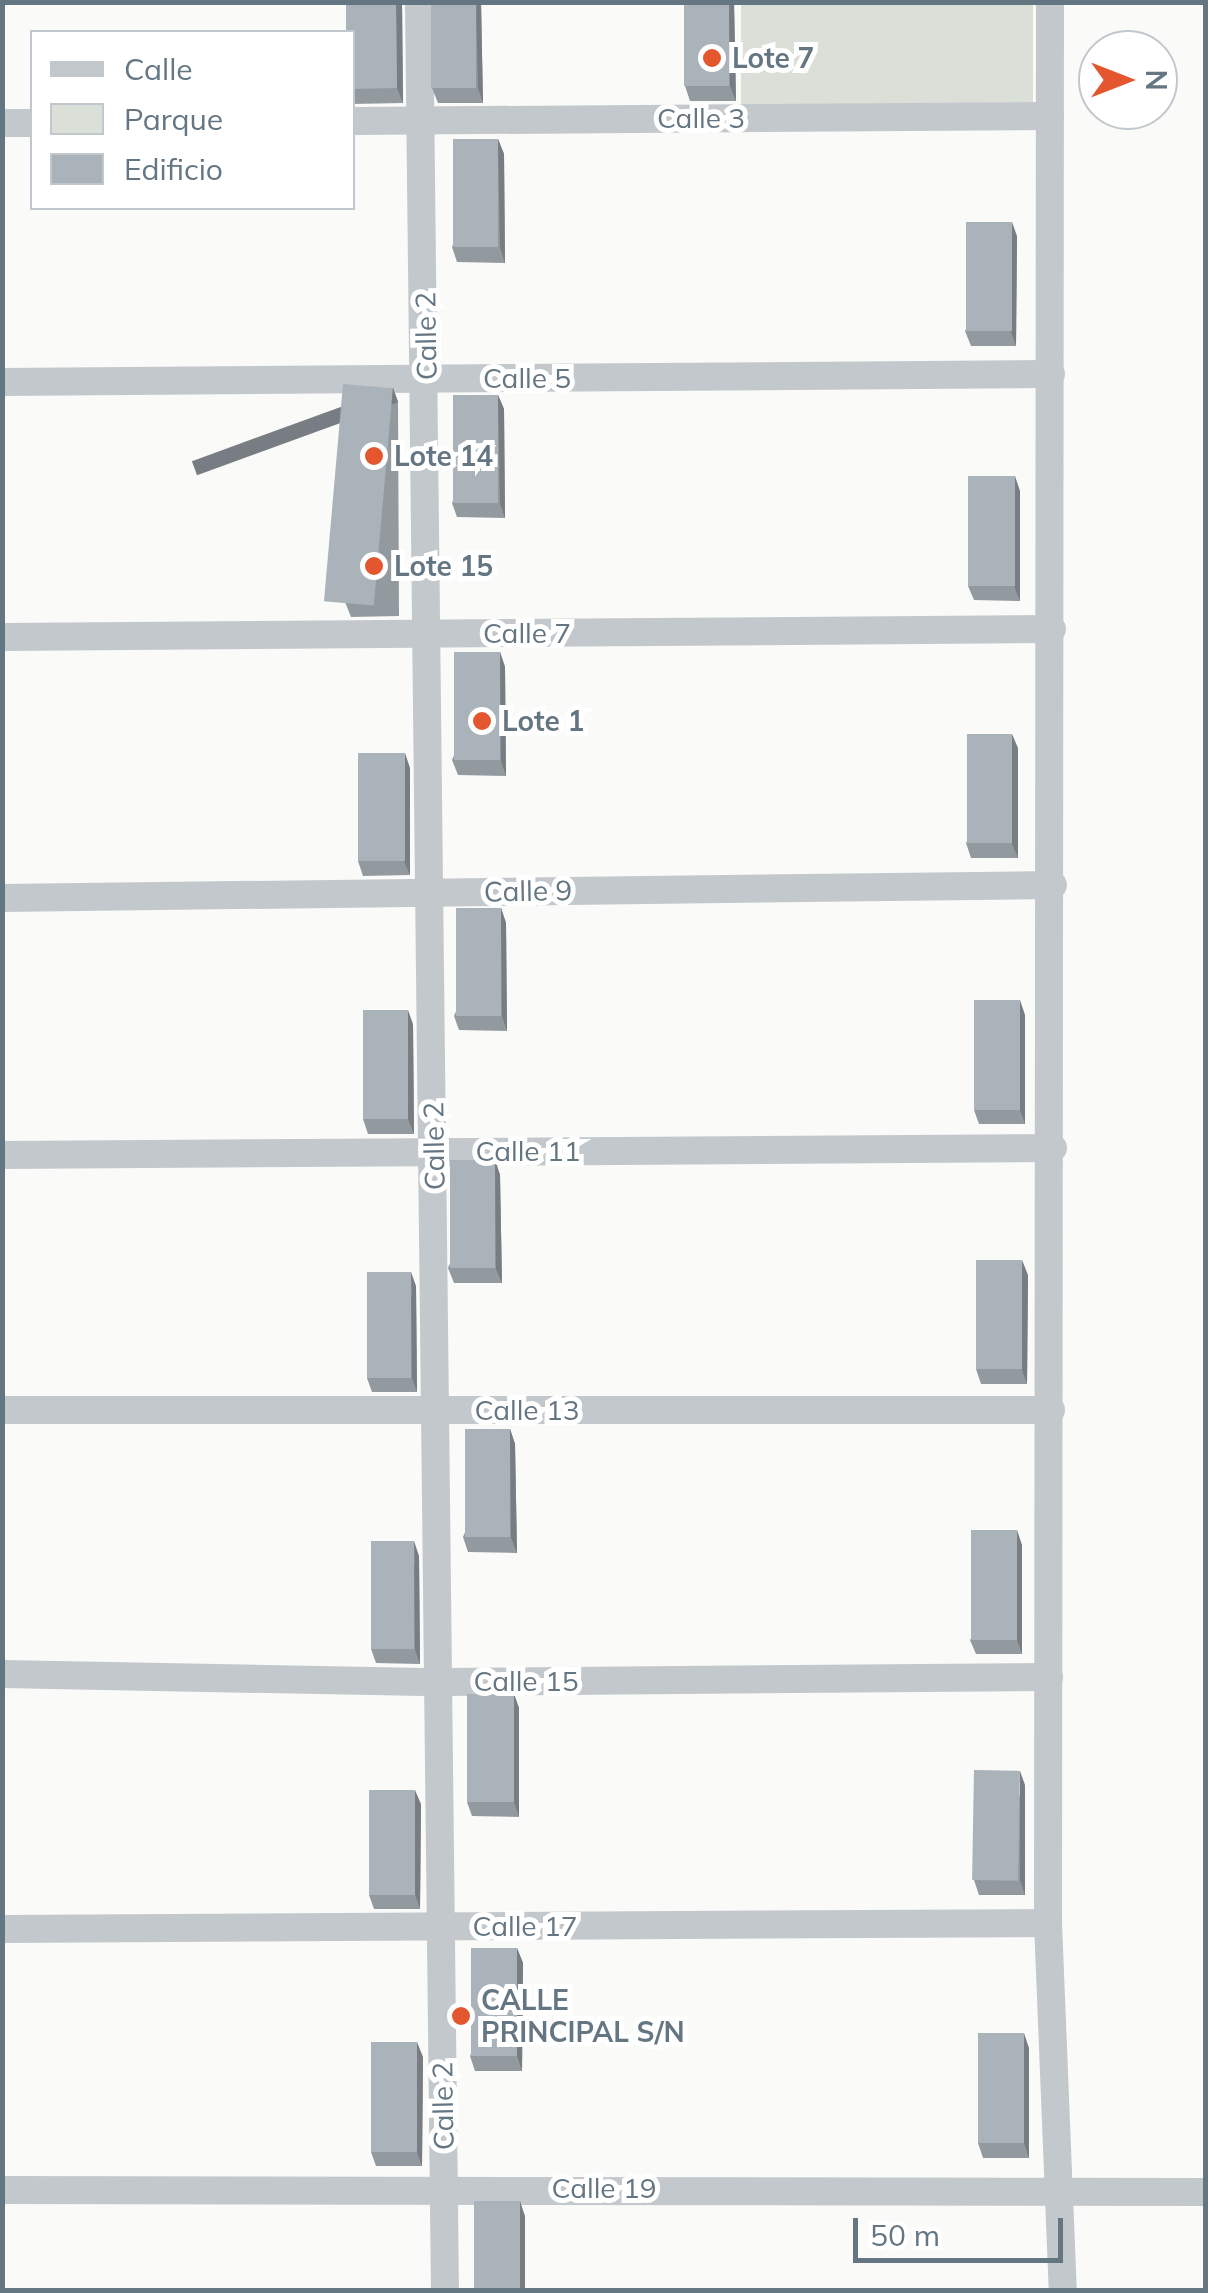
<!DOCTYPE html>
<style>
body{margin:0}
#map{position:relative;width:1208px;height:2293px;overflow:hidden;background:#fafaf8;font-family:Mulish,sans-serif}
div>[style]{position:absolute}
.green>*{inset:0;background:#dadfd7;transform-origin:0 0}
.minor>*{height:28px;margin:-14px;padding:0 14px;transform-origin:14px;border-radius:14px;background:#c3c8cc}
.wall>*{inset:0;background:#929a9f}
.shaded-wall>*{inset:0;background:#777d82;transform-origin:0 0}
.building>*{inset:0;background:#aab3b9;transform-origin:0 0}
.dots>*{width:28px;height:28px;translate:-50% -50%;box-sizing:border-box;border:5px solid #fff;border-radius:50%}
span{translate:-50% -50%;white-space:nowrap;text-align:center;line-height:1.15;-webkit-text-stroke:10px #fff;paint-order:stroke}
.poi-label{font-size:28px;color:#657683;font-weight:700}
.left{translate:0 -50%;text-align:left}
.street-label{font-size:28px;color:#657683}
.frame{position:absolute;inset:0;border:5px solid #657683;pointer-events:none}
.legend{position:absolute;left:30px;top:30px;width:325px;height:180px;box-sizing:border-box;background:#fff;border:2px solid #c1c8cd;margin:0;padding:12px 18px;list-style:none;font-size:30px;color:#657683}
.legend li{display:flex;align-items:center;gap:20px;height:50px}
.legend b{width:50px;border:2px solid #c1c8cd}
.north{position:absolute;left:1078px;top:30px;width:100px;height:100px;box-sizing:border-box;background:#fff;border:2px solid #c1c8cd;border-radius:50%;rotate:90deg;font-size:28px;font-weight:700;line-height:40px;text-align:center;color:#657683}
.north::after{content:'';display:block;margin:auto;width:35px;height:45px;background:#e4572e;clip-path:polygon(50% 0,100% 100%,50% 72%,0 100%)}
.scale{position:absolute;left:853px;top:2218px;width:210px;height:45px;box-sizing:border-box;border:5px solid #657683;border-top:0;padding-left:12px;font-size:30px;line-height:35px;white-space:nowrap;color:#657683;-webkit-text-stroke:8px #fff;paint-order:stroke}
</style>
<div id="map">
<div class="green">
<div style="left:741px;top:3px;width:292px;height:106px"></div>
</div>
<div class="minor">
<div style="left:419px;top:2px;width:2288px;rotate:89.35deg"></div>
<div style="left:1050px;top:2px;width:1921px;rotate:90.06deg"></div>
<div style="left:1048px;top:1923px;width:367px;rotate:87.7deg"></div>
<div style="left:352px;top:121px;width:698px;rotate:-0.41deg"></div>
<div style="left:2px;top:123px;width:30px"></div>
<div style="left:2px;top:382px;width:1049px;rotate:-0.44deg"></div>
<div style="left:2px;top:637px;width:1050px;rotate:-0.44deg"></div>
<div style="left:2px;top:898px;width:1051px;rotate:-0.71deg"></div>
<div style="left:2px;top:1155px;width:1051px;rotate:-0.38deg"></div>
<div style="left:2px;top:1410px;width:1049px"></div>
<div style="left:2px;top:1674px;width:435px;rotate:1.1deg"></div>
<div style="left:437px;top:1682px;width:612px;rotate:-0.47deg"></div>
<div style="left:2px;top:1929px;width:1046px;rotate:-0.33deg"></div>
<div style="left:2px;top:2190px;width:1204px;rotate:0.1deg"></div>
</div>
<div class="wall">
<div style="clip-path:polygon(402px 2px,403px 103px,352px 104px,352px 32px)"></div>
<div style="clip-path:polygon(481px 2px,483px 103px,438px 103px,432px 88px)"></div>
<div style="clip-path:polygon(734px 2px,736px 101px,690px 101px,685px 86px)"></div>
<div style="clip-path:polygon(498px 139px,504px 154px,505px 263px,457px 262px,452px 247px)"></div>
<div style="clip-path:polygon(1017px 236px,1016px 346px,971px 346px,965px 331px)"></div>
<div style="clip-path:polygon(393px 388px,398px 402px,399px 616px,351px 617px,345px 602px)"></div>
<div style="clip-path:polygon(498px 395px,504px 409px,505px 518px,457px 517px,452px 503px)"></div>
<div style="clip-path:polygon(1020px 491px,1020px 601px,974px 600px,968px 586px)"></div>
<div style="clip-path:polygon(500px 652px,505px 667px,506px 776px,458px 775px,452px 760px)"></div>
<div style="clip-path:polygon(1018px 748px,1018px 858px,971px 858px,966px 843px)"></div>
<div style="clip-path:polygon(410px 768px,410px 875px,363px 876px,358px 861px)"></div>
<div style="clip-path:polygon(501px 908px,506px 923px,507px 1031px,459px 1030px,454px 1016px)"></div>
<div style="clip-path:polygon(1025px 1015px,1025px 1124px,979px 1124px,974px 1110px)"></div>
<div style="clip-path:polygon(413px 1024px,414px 1134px,368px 1134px,363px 1119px)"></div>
<div style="clip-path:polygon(495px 1160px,500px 1175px,502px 1283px,454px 1283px,448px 1268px)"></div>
<div style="clip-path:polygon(1028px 1275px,1027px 1384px,981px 1384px,976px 1369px)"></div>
<div style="clip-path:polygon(416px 1286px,417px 1392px,372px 1392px,367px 1378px)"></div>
<div style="clip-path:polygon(510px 1429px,515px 1444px,517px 1553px,468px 1552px,463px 1537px)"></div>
<div style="clip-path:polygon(1022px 1545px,1022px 1654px,976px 1654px,970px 1640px)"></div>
<div style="clip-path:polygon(419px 1556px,420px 1664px,376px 1663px,371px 1649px)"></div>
<div style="clip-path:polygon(514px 1694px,519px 1708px,519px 1817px,472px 1816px,467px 1802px)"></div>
<div style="clip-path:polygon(1025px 1785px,1025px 1895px,979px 1895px,974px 1880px)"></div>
<div style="clip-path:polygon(421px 1804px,420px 1909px,374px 1909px,369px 1895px)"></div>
<div style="clip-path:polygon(517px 1948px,523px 1963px,522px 2071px,475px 2071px,470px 2056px)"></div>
<div style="clip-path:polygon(1029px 2048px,1029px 2158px,983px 2158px,978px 2143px)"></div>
<div style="clip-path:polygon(423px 2057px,422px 2166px,376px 2166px,371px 2152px)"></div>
</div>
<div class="shaded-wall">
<div style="clip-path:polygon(396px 2px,402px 2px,403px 103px,397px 88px)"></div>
<div style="clip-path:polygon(476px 2px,481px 2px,483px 103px,478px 88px)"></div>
<div style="clip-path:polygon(729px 2px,734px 2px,736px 101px,730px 86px)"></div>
<div style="clip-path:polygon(498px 139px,504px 154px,505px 263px,500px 248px)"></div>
<div style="clip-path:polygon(1012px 222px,1017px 236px,1016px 346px,1011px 332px)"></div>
<div style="left:393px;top:388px;width:15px;height:214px;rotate:70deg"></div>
<div style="clip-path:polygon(498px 395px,504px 409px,505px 518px,500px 504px)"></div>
<div style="clip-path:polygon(1015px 476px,1020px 491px,1020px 601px,1014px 586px)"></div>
<div style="clip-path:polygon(500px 652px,505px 667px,506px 776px,501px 761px)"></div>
<div style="clip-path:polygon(1012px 734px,1018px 748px,1018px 858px,1012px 844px)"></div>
<div style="clip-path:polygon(405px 753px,410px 768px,410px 875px,404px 861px)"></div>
<div style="clip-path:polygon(501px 908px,506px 923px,507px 1031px,502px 1016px)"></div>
<div style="clip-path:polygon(1020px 1000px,1025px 1015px,1025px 1124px,1020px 1110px)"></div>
<div style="clip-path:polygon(408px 1010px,413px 1024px,414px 1134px,408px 1119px)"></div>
<div style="clip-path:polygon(495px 1160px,500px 1175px,502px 1283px,496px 1269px)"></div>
<div style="clip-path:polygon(1022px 1260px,1028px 1275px,1027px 1384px,1022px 1370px)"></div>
<div style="clip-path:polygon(411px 1272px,416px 1286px,417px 1392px,412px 1378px)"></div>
<div style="clip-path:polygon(510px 1429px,515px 1444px,517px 1553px,511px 1538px)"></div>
<div style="clip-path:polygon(1017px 1530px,1022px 1545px,1022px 1654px,1017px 1640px)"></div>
<div style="clip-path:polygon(414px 1541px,419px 1556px,420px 1664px,415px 1650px)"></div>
<div style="clip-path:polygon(514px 1694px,519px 1708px,519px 1817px,514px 1802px)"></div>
<div style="clip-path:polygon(1020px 1771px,1025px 1785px,1025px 1895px,1020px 1880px)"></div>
<div style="clip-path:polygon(415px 1790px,421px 1804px,420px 1909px,415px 1894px)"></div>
<div style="clip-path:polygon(517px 1948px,523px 1963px,522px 2071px,517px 2056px)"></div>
<div style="clip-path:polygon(1024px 2033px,1029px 2048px,1029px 2158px,1024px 2143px)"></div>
<div style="clip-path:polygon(417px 2042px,423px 2057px,422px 2166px,417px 2152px)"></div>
<div style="clip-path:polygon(520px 2201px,525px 2216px,525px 2290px,520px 2290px)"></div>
</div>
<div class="building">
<div style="clip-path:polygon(346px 2px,396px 2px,397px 88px,352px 89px,352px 32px,346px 32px)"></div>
<div style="left:431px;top:2px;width:45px;height:86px"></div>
<div style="left:684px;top:2px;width:45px;height:84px"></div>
<div style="left:453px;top:139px;width:45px;height:108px"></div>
<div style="left:966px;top:222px;width:46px;height:109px"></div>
<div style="left:343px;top:384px;width:50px;height:218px;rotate:5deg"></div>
<div style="left:453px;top:395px;width:45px;height:108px"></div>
<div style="left:968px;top:476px;width:47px;height:110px"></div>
<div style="left:454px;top:652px;width:46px;height:108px"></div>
<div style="left:967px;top:734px;width:45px;height:109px"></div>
<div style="left:358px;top:753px;width:47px;height:108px"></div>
<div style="left:456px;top:908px;width:45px;height:108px"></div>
<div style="left:974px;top:1000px;width:46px;height:110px"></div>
<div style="left:363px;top:1010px;width:45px;height:109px"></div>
<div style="left:450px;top:1160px;width:45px;height:108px"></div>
<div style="left:976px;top:1260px;width:46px;height:109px"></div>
<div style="left:367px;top:1272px;width:44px;height:106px"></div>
<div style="left:465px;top:1429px;width:45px;height:108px"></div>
<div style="left:971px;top:1530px;width:46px;height:110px"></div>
<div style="left:371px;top:1541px;width:43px;height:108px"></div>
<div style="left:467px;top:1694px;width:47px;height:108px"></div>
<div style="left:974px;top:1770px;width:46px;height:110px;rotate:1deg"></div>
<div style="left:369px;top:1790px;width:46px;height:105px"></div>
<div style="left:471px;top:1948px;width:46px;height:108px"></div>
<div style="left:978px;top:2033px;width:46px;height:110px"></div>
<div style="left:371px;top:2042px;width:46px;height:110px"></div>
<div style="left:474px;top:2201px;width:46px;height:89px"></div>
</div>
<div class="dots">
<div style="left:712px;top:58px;background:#e4572e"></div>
<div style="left:374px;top:456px;background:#e4572e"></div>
<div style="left:374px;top:566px;background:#e4572e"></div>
<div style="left:482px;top:721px;background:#e4572e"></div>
<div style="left:461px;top:2016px;background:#e4572e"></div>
</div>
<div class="poi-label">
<span class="left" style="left:732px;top:58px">Lote 7</span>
<span class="left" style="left:394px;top:456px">Lote 14</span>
<span class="left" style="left:394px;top:566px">Lote 15</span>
<span class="left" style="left:502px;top:721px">Lote 1</span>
<span class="left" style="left:481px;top:2016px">CALLE<br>PRINCIPAL S/N</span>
</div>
<div class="street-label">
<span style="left:701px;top:118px">Calle 3</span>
<span style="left:426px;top:336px;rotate:-91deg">Calle 2</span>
<span style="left:527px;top:378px">Calle 5</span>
<span style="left:527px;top:633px">Calle 7</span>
<span style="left:528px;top:891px;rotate:-1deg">Calle 9</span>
<span style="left:434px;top:1146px;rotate:-91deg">Calle 2</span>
<span style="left:528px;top:1151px">Calle 11</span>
<span style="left:527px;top:1410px">Calle 13</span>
<span style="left:526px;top:1681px">Calle 15</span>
<span style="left:525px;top:1926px">Calle 17</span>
<span style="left:443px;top:2106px;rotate:-91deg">Calle 2</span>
<span style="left:604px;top:2188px">Calle 19</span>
</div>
<div class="frame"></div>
<ul class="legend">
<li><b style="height:12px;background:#c3c8cc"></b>Calle</li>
<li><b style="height:28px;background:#dadfd7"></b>Parque</li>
<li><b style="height:28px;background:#aab3b9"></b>Edificio</li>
</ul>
<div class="north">N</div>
<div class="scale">50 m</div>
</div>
